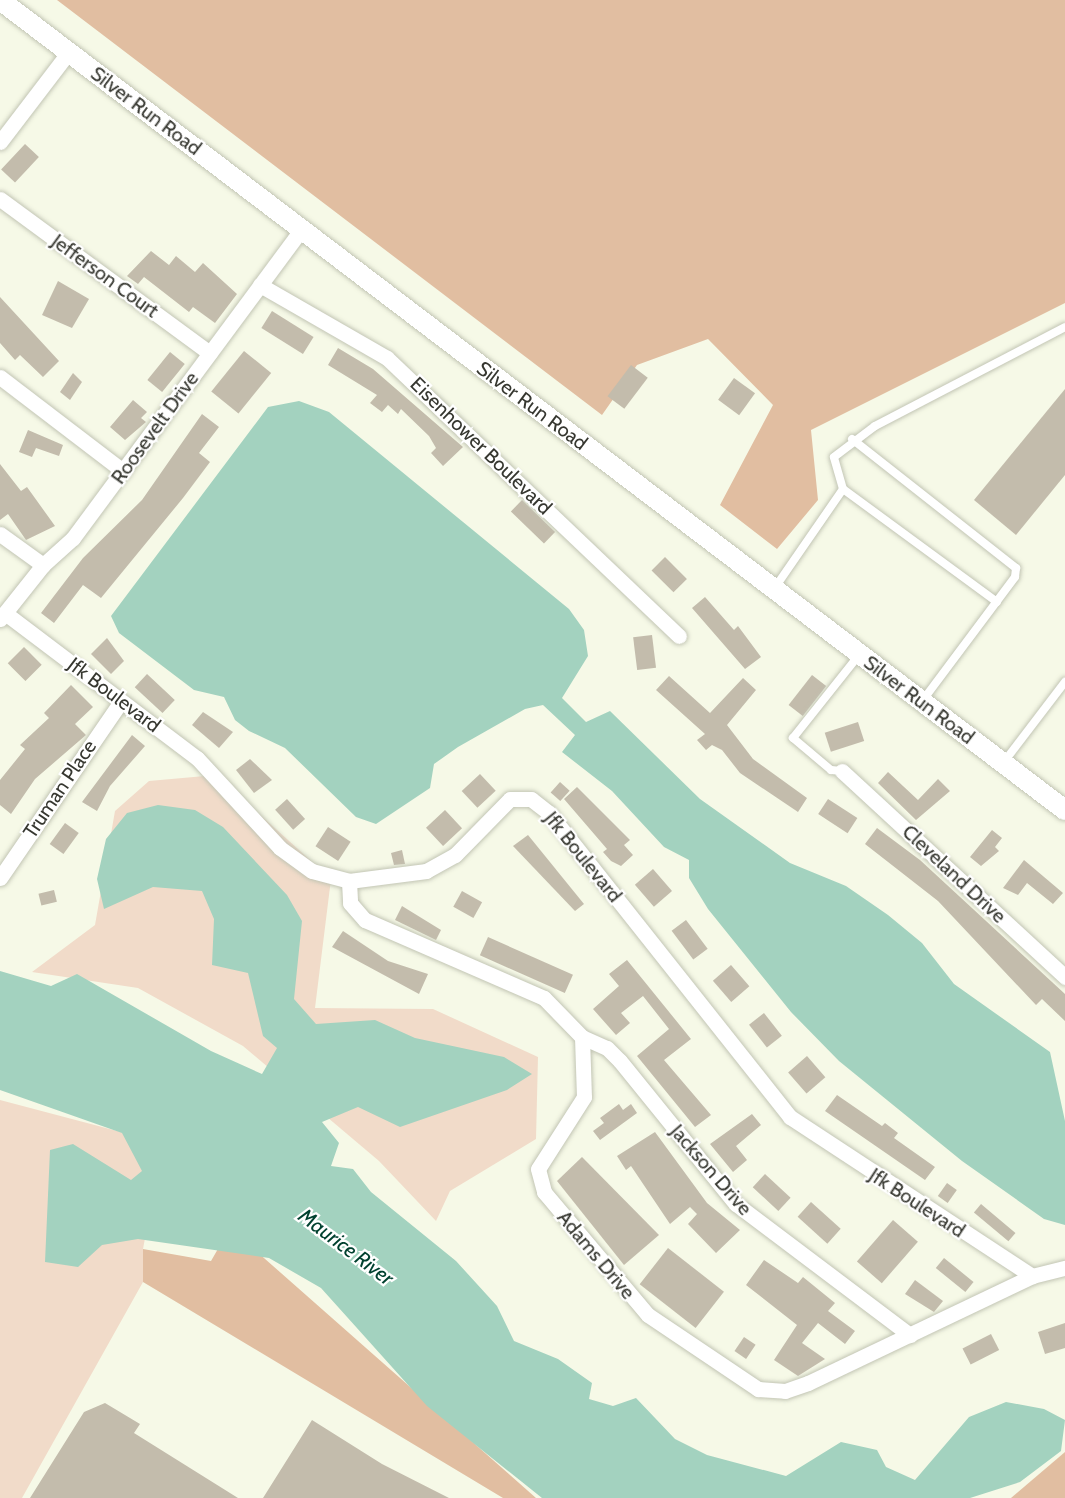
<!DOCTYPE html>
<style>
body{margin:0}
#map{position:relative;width:1065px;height:1498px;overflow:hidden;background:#f6f9e7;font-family:Cabin,sans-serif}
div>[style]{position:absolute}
.green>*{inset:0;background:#f1dbc9}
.forest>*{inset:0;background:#e1bea1}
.water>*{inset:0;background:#a3d2bf}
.building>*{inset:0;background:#c3bcac;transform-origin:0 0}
.roads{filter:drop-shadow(0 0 2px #c2c5b4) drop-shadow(0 0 2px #c2c5b4)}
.service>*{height:8px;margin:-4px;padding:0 4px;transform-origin:4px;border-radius:4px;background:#fff}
.minor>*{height:15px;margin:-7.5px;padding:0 7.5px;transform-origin:7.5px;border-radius:7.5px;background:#fff}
.secondary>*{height:20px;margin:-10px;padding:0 10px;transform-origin:10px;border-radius:10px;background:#fff}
span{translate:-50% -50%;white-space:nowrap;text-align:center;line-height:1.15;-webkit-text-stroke:4.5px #fff;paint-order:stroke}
.street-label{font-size:20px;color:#363730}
.water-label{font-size:21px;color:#00412f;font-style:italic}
</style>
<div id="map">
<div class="green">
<div style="clip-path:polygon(216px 775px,331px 879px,315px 1008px,433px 1009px,538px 1057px,536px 1139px,450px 1191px,436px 1221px,379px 1161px,243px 1046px,138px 988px,32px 972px,95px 925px,115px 811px,149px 781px)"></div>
<div style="clip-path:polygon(0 1100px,140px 1137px,158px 1168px,143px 1249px,143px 1282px,22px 1498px,0 1498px)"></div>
</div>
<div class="forest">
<div style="clip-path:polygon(57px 0,1065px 0,1065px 303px,811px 430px,818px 500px,777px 549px,720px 505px,773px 405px,708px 339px,637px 365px,602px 415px)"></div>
<div style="clip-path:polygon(230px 1228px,536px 1498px,503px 1498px,143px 1282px,143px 1249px,211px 1261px)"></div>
<div style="clip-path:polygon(1065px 1452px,1065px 1498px,1011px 1498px)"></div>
</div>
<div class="water">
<div style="clip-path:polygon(299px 401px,329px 412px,569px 609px,584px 630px,588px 656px,562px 698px,586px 722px,610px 711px,700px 799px,790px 863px,846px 886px,888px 915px,922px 943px,954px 984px,1050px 1052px,1065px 1121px,1065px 1225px,1044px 1219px,962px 1161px,839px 1061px,791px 1012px,708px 909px,689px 878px,689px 860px,664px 847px,612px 791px,562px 752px,575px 735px,543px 705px,525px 709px,458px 747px,434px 764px,430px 788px,376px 824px,356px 817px,285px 748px,249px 731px,235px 720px,224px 697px,194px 690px,119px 633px,111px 616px,268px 407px)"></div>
<div style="clip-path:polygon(158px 805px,195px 810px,223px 827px,287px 895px,302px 921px,294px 999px,316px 1024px,375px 1020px,415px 1038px,504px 1057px,532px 1074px,507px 1090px,400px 1127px,358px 1107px,322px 1122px,339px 1143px,331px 1166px,353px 1169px,371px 1192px,456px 1261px,497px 1306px,514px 1341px,558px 1359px,592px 1383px,589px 1399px,613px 1406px,636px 1398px,675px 1439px,707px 1455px,786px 1476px,841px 1442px,877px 1450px,886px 1467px,915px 1480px,969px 1417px,1006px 1402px,1044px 1409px,1065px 1420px,1061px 1451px,1020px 1482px,970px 1498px,542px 1498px,427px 1406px,321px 1288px,269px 1258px,138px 1239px,102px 1245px,78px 1267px,45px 1262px,50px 1150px,73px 1144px,131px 1180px,142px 1171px,122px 1133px,0 1090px,0 971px,51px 986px,77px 974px,211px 1051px,262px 1074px,277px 1048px,263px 1036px,248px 973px,212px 965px,214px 919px,202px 891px,153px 887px,104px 909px,97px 879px,106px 839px,127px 813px)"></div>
</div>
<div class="building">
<div style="left:25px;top:144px;width:19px;height:35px;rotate:43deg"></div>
<div style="clip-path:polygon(151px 251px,169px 265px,176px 256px,195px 272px,203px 263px,237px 294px,215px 323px,193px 307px,189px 312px,144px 277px,138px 284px,127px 276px)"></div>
<div style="clip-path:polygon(58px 281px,89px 299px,72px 328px,42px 315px)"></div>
<div style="clip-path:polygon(0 297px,59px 361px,43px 377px,20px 355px,15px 360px,0 343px)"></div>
<div style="left:272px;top:311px;width:49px;height:20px;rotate:32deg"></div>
<div style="clip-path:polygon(338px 348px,373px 369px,463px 447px,443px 466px,431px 453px,436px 448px,429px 436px,401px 409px,398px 414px,388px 405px,382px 412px,370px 403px,377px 395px,328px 365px)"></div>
<div style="left:244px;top:351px;width:35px;height:52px;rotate:39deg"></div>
<div style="left:170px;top:352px;width:19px;height:36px;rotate:39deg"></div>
<div style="left:631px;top:365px;width:21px;height:39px;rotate:37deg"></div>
<div style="clip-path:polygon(73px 373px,82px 382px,70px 400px,60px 392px)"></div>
<div style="left:734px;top:378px;width:26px;height:27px;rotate:36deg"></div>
<div style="clip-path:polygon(1065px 389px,1065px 475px,1016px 535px,974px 500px)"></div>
<div style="clip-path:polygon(133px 400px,147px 412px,141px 418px,146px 422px,125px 440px,110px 427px)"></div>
<div style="clip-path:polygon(202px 414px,219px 427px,199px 453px,210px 462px,183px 498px,101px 598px,83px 585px,54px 623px,41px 613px,83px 558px,142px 500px)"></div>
<div style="clip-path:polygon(28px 430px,63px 445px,59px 456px,36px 448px,32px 457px,19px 452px)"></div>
<div style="clip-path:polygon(0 464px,21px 491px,27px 487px,55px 526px,26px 540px,8px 514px,0 520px)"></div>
<div style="left:522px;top:500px;width:46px;height:16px;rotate:44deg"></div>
<div style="left:665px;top:557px;width:31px;height:19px;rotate:45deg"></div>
<div style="clip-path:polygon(705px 597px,734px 630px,738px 626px,761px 657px,745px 669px,692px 608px)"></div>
<div style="left:652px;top:635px;width:33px;height:19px;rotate:83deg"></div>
<div style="clip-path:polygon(107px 638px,124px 661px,111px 674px,91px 654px)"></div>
<div style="left:24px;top:647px;width:25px;height:23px;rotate:45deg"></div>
<div style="left:147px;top:674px;width:38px;height:18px;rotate:43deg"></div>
<div style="left:812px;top:675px;width:18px;height:38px;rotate:38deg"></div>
<div style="clip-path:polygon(669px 676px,710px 713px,743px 678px,756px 690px,727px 725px,753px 759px,807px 798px,798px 812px,740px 773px,722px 750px,712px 745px,706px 750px,697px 740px,705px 734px,656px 690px)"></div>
<div style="clip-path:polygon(71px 685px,93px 707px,75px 724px,86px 735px,35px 779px,11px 814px,0 805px,0 780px,25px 749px,20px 745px,49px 718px,44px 713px)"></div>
<div style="clip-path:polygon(203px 712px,233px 732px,219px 748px,192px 725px)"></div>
<div style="left:858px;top:722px;width:20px;height:35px;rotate:72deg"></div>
<div style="clip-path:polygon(132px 735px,145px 746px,110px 786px,97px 811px,82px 802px)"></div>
<div style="clip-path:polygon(250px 759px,272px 780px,254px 793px,236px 770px)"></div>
<div style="clip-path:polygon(888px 772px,918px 800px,938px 779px,950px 791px,916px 820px,878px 783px)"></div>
<div style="left:480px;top:774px;width:23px;height:25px;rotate:47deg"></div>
<div style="left:560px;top:782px;width:13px;height:14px;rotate:42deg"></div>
<div style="clip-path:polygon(577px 787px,630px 840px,624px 845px,633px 855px,621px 866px,611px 861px,603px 852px,607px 849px,564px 799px)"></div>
<div style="left:287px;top:799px;width:27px;height:16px;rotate:48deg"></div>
<div style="left:828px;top:799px;width:35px;height:18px;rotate:33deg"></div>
<div style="left:445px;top:810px;width:25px;height:26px;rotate:47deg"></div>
<div style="left:65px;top:823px;width:17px;height:26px;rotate:36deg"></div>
<div style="left:328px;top:827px;width:27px;height:23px;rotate:33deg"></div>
<div style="clip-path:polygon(877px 828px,920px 860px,1065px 994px,1065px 1021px,1042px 999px,1036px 1005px,938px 901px,865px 844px)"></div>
<div style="clip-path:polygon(992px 830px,1002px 838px,995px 847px,999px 851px,981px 866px,970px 857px)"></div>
<div style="clip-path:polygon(528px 835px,584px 904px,575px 911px,513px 846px)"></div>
<div style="clip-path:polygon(402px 850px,405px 864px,394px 865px,391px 853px)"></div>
<div style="clip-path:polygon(1024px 860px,1063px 893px,1053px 904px,1027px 883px,1018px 895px,1003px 888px)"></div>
<div style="left:653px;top:869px;width:29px;height:24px;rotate:49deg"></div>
<div style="left:54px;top:890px;width:12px;height:16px;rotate:76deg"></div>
<div style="left:462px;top:891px;width:23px;height:18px;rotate:29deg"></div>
<div style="clip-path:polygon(402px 906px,441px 930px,436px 940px,395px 920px)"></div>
<div style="left:686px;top:920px;width:36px;height:18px;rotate:53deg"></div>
<div style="clip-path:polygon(343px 931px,388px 961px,428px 974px,419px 994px,332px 947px)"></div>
<div style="left:488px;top:937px;width:93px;height:20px;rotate:24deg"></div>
<div style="clip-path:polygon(627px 960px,691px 1039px,664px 1060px,711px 1115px,695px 1127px,637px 1056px,669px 1029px,643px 996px,621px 1013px,630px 1023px,616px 1035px,593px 1009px,619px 986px,609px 974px)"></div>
<div style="left:731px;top:965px;width:28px;height:24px;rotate:49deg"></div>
<div style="left:764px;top:1013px;width:29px;height:19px;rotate:52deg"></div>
<div style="left:807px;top:1056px;width:28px;height:25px;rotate:49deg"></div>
<div style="clip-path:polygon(837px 1095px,882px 1126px,885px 1123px,898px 1133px,894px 1138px,935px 1167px,925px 1180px,825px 1111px)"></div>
<div style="clip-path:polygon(619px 1104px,623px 1110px,631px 1104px,637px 1113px,600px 1140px,593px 1131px,604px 1123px,600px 1118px)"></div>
<div style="clip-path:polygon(752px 1114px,761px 1125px,736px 1146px,747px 1160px,733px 1172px,710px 1144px)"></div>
<div style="clip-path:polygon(655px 1132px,707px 1203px,740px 1230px,716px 1253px,688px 1224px,697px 1214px,690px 1207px,670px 1224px,631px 1166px,626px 1170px,617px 1156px)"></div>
<div style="clip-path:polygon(582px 1157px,659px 1235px,624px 1265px,557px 1181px)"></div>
<div style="left:765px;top:1174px;width:35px;height:18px;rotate:43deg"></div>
<div style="left:947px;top:1183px;width:12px;height:16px;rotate:35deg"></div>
<div style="left:811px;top:1202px;width:40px;height:20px;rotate:42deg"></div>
<div style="left:981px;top:1204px;width:45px;height:11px;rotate:40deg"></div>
<div style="left:893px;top:1220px;width:33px;height:55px;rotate:41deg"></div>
<div style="left:668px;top:1248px;width:71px;height:46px;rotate:38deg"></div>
<div style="left:944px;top:1258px;width:38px;height:13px;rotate:39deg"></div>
<div style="clip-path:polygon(764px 1260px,798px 1283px,803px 1277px,835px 1303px,828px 1311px,855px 1331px,845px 1344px,818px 1323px,802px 1343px,825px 1359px,798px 1376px,774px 1360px,797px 1325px,746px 1285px)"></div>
<div style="clip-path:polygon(915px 1280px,943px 1301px,934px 1312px,905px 1294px)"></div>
<div style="clip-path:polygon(1065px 1323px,1065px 1348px,1045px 1354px,1038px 1332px)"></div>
<div style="left:991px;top:1334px;width:18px;height:32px;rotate:63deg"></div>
<div style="left:744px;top:1337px;width:14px;height:17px;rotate:34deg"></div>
<div style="clip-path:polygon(105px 1403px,140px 1424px,134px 1433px,238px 1498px,30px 1498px,84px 1412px)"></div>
<div style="clip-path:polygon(312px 1420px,382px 1464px,449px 1498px,263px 1498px)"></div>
</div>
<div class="roads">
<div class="service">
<div style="left:852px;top:439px;width:209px;rotate:38.2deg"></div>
<div style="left:1016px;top:568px;width:9px;rotate:96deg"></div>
<div style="left:1015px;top:577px;width:154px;rotate:126.8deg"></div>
<div style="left:774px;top:589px;width:121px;rotate:-55.4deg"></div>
<div style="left:997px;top:602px;width:191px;rotate:-143.7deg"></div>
<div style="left:843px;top:489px;width:33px;rotate:-106deg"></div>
<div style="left:834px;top:457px;width:51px;rotate:-37.1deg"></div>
<div style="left:875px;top:426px;width:214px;rotate:-27.5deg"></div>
<div style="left:1004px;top:762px;width:101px;rotate:-52.7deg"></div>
<div style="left:842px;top:771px;width:11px;rotate:-175deg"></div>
<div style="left:831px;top:770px;width:50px;rotate:-139.9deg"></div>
<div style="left:793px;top:738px;width:106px;rotate:-51.5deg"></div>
</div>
<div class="minor">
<div style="left:0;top:142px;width:112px;rotate:-52.6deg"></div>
<div style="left:0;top:199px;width:260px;rotate:36.3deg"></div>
<div style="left:260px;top:285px;width:146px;rotate:29.9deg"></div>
<div style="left:387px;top:358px;width:403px;rotate:43.6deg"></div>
<div style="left:0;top:377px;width:155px;rotate:37.4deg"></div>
<div style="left:0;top:534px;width:53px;rotate:35.8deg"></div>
<div style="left:5px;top:613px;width:241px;rotate:37.1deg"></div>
<div style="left:197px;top:758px;width:122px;rotate:47.3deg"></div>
<div style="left:280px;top:848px;width:39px;rotate:36deg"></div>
<div style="left:312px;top:871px;width:38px;rotate:15deg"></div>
<div style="left:349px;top:881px;width:78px;rotate:-7.4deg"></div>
<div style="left:426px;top:871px;width:33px;rotate:-29deg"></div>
<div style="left:455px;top:855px;width:78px;rotate:-45.5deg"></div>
<div style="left:510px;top:799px;width:21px"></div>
<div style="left:531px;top:799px;width:23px;rotate:38deg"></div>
<div style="left:549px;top:813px;width:388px;rotate:51.6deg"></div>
<div style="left:790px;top:1117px;width:290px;rotate:33.3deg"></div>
<div style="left:0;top:619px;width:69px;rotate:-51.5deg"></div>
<div style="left:43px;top:565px;width:40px;rotate:-42deg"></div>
<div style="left:73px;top:538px;width:383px;rotate:-53.5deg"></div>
<div style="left:842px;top:771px;width:304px;rotate:42.7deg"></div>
<div style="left:0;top:878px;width:214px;rotate:-55.6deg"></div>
<div style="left:349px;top:881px;width:22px;rotate:87deg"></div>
<div style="left:350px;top:903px;width:23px;rotate:49deg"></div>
<div style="left:365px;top:920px;width:195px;rotate:23.5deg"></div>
<div style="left:544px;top:998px;width:54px;rotate:45.7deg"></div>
<div style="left:582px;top:1037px;width:60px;rotate:88.1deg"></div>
<div style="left:584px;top:1097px;width:85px;rotate:122.6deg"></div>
<div style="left:538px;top:1169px;width:24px;rotate:75deg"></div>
<div style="left:544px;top:1192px;width:161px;rotate:49.8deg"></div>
<div style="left:648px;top:1315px;width:133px;rotate:33.9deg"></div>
<div style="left:758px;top:1389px;width:27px;rotate:4deg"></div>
<div style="left:785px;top:1391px;width:24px;rotate:-19deg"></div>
<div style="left:808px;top:1383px;width:248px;rotate:-25.5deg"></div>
<div style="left:1032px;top:1276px;width:34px;rotate:-14deg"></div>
<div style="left:582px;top:1037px;width:27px;rotate:24deg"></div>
<div style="left:607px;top:1048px;width:18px;rotate:45deg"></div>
<div style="left:620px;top:1061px;width:184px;rotate:51deg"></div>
<div style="left:736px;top:1204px;width:218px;rotate:37deg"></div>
</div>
<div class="secondary">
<div style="left:0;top:0;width:1338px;rotate:37.26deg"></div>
</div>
</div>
<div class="street-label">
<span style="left:146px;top:111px;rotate:37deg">Silver Run Road</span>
<span style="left:105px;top:276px;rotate:36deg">Jefferson Court</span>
<span style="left:532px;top:406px;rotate:37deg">Silver Run Road</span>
<span style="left:155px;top:428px;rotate:-54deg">Roosevelt Drive</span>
<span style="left:481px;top:446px;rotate:44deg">Eisenhower Boulevard</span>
<span style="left:114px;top:695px;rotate:37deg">Jfk Boulevard</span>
<span style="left:919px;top:700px;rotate:37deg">Silver Run Road</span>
<span style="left:60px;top:789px;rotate:-56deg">Truman Place</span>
<span style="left:583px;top:857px;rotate:51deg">Jfk Boulevard</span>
<span style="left:954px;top:874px;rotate:43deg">Cleveland Drive</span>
<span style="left:711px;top:1170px;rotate:49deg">Jackson Drive</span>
<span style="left:917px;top:1203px;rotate:33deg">Jfk Boulevard</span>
<span style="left:596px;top:1255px;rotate:50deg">Adams Drive</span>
</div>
<div class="water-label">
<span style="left:346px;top:1247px;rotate:37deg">Maurice River</span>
</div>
</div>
